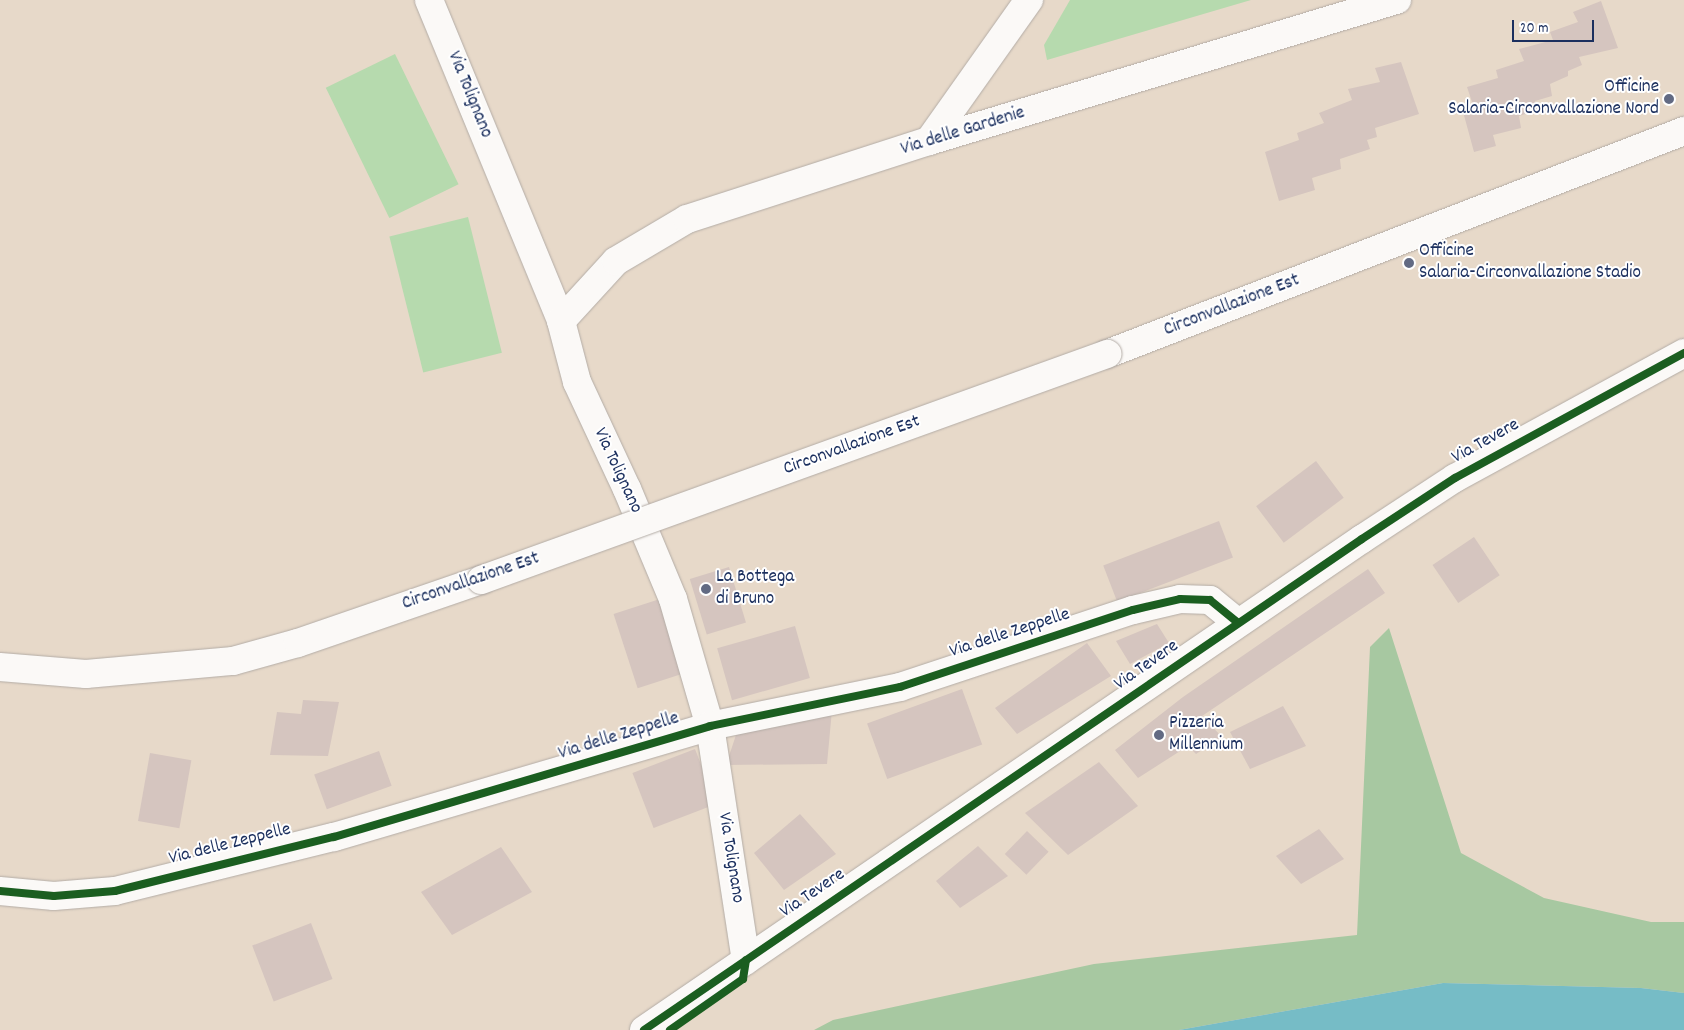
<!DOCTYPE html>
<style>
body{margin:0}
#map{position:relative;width:1684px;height:1030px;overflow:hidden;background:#e7d9c9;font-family:Dekko,sans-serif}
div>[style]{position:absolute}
.green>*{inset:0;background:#b6daae;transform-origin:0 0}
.forest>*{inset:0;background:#a7c8a1}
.water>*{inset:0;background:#76bcc6}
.building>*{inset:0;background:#d5c5bf;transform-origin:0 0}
.roads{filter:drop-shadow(0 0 1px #b3aca6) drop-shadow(0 0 1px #b3aca6)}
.minor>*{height:28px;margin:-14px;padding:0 14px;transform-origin:14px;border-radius:14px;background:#fbf9f7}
.major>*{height:28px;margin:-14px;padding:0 14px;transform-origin:14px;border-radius:14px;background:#fbf9f7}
.bridges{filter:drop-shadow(0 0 1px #b3aca6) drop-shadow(0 0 1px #b3aca6)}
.major-bridge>*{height:28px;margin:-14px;padding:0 14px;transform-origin:14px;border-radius:14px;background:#fbf9f7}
.cycleway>*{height:8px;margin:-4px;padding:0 4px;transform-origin:4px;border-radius:4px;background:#1b5e20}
.dots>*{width:14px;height:14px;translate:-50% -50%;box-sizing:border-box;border:2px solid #fff;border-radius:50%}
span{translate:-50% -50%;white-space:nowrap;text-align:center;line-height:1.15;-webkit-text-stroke:4px #fff;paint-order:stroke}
.poi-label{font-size:19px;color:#1b2f5e}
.right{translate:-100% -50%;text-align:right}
.left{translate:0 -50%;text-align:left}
.street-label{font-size:19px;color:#1b2f5e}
.scale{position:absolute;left:1512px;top:20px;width:82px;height:22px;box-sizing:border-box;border:2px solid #1b2f5e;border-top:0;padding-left:6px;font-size:15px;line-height:18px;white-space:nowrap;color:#1b2f5e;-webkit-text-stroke:4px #fff;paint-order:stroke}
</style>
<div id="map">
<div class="green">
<div style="clip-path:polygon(1070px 0,1251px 0,1047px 60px,1044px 45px)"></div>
<div style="left:395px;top:54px;width:145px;height:77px;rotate:64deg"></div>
<div style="left:468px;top:217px;width:140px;height:81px;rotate:76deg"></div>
</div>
<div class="forest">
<div style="clip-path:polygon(1389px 628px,1461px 853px,1544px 898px,1651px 922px,1684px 922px,1684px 993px,1641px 988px,1443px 983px,1179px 1030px,814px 1030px,833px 1020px,1094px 964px,1357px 935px,1370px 647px)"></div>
</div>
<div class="water">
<div style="clip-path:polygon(1443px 983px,1641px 988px,1684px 993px,1684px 1030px,1179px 1030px)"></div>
</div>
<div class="building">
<div style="clip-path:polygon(1601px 1px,1618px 48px,1579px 57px,1582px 65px,1568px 71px,1568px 76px,1550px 84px,1552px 96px,1535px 101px,1538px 110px,1519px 116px,1521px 128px,1493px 135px,1496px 146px,1474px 152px,1462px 108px,1473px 105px,1467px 87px,1498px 78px,1496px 70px,1524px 61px,1519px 49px,1553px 40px,1550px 32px,1578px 22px,1573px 12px)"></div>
<div style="clip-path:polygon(1401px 62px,1419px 114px,1375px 128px,1377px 137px,1367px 140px,1370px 149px,1340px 159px,1341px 169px,1312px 178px,1315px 190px,1279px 201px,1265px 152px,1299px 140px,1297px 133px,1324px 123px,1319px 113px,1352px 100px,1348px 89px,1380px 82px,1375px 68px)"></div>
<div style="left:1316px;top:461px;width:46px;height:75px;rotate:53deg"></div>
<div style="left:1219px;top:521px;width:39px;height:124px;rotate:69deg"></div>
<div style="left:1474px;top:537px;width:46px;height:50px;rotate:56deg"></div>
<div style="left:729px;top:567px;width:58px;height:41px;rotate:73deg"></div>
<div style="clip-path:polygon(1368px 569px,1385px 593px,1202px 716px,1222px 737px,1196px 754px,1188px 746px,1138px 778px,1115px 750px,1183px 697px)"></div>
<div style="left:663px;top:598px;width:78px;height:52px;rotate:72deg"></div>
<div style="clip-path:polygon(1157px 624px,1169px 643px,1130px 664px,1116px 641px)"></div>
<div style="left:795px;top:626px;width:54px;height:81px;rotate:74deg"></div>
<div style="clip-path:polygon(1087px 643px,1111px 676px,1017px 734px,995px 708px)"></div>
<div style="left:962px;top:689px;width:59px;height:101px;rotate:70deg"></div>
<div style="clip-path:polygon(303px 700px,339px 702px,328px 756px,270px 755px,277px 712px,301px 714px)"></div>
<div style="clip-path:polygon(1283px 706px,1306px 746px,1250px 769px,1230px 732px)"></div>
<div style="clip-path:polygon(832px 710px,827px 764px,726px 765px,738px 729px)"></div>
<div style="left:695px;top:749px;width:59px;height:67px;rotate:69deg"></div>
<div style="left:379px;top:751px;width:37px;height:69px;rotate:70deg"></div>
<div style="left:150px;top:753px;width:42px;height:69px;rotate:10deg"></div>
<div style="clip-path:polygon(1099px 762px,1138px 806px,1068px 855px,1025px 813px)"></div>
<div style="clip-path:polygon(800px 814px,836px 854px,784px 890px,754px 853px)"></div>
<div style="clip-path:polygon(1319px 829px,1344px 859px,1301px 884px,1276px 856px)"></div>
<div style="left:1027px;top:831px;width:30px;height:32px;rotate:44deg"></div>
<div style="clip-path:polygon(978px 846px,1008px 876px,960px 908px,936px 881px)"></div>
<div style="clip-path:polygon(501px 847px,532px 892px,452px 935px,421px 892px)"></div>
<div style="left:311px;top:923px;width:60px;height:63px;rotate:69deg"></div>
</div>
<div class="roads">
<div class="minor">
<div style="left:429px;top:0;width:347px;rotate:67.6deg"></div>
<div style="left:561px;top:321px;width:63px;rotate:75.3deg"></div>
<div style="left:577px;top:382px;width:118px;rotate:65deg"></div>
<div style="left:627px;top:489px;width:119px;rotate:67.3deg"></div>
<div style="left:673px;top:599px;width:132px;rotate:73.8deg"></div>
<div style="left:710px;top:726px;width:237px;rotate:81.3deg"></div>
<div style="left:929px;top:141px;width:173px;rotate:-54.7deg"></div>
<div style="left:561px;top:321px;width:81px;rotate:-47.5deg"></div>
<div style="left:616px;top:261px;width:82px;rotate:-30.6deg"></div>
<div style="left:687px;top:219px;width:254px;rotate:-17.9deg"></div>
<div style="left:929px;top:141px;width:489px;rotate:-16.8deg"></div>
<div style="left:0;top:891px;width:54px;rotate:5.3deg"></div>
<div style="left:54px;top:896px;width:61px;rotate:-4.7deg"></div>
<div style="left:115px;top:891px;width:226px;rotate:-13.9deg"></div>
<div style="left:334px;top:837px;width:392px;rotate:-16.4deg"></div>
<div style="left:710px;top:726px;width:194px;rotate:-11.6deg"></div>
<div style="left:900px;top:687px;width:245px;rotate:-18.3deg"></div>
<div style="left:1133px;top:610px;width:48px;rotate:-13.2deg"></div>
<div style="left:1180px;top:599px;width:30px;rotate:2deg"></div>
<div style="left:1210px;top:600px;width:35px;rotate:39deg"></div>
<div style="left:644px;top:1030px;width:870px;rotate:-34.37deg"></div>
<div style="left:1362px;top:539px;width:111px;rotate:-33.3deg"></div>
<div style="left:1455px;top:478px;width:261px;rotate:-28.6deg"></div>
</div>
<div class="major">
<div style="left:1107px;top:354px;width:619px;rotate:-21.13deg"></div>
<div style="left:0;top:667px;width:86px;rotate:4.7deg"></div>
<div style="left:86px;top:674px;width:148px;rotate:-5.1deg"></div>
<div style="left:233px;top:661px;width:67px;rotate:-15.5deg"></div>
<div style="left:298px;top:643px;width:194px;rotate:-19deg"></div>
</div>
</div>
<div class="bridges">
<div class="major-bridge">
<div style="left:481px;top:580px;width:666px;rotate:-19.85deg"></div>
</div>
</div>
<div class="cycleway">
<div style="left:0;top:891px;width:54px;rotate:5.3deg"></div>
<div style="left:54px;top:896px;width:61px;rotate:-4.7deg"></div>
<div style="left:115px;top:891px;width:226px;rotate:-13.9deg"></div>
<div style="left:334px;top:837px;width:392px;rotate:-16.4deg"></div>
<div style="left:710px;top:726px;width:194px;rotate:-11.6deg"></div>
<div style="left:900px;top:687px;width:245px;rotate:-18.3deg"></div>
<div style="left:1133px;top:610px;width:48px;rotate:-13.2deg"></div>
<div style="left:1180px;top:599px;width:30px;rotate:2deg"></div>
<div style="left:1210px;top:600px;width:35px;rotate:39deg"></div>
<div style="left:644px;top:1030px;width:870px;rotate:-34.37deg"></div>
<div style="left:1362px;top:539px;width:111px;rotate:-33.3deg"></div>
<div style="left:1455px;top:478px;width:261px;rotate:-28.6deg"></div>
<div style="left:670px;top:1030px;width:89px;rotate:-34.9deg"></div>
<div style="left:743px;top:979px;width:19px;rotate:-81deg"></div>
</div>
<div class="dots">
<div style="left:1669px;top:99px;background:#626a83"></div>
<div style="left:1409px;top:263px;background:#626a83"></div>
<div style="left:706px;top:589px;background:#626a83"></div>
<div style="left:1159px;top:735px;background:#626a83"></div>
</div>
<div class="poi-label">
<span class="right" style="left:1659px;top:99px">Officine<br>Salaria-Circonvallazione Nord</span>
<span class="left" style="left:1419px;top:263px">Officine<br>Salaria-Circonvallazione Stadio</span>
<span class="left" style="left:716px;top:589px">La Bottega<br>di Bruno</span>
<span class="left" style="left:1169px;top:735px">Pizzeria<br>Millennium</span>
</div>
<div class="street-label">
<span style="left:469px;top:95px;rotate:68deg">Via Tolignano</span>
<span style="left:963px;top:132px;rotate:-17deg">Via delle Gardenie</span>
<span style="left:1232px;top:306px;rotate:-21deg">Circonvallazione Est</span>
<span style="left:1486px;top:442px;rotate:-29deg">Via Tevere</span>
<span style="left:852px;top:446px;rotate:-20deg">Circonvallazione Est</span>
<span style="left:617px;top:471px;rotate:65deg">Via Tolignano</span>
<span style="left:471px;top:582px;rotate:-19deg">Circonvallazione Est</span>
<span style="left:1010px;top:634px;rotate:-18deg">Via delle Zeppelle</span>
<span style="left:1147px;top:666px;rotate:-35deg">Via Tevere</span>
<span style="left:619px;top:737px;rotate:-17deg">Via delle Zeppelle</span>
<span style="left:230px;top:845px;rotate:-14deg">Via delle Zeppelle</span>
<span style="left:730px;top:858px;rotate:81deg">Via Tolignano</span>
<span style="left:813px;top:894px;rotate:-34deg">Via Tevere</span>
</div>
<div class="scale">20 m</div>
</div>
